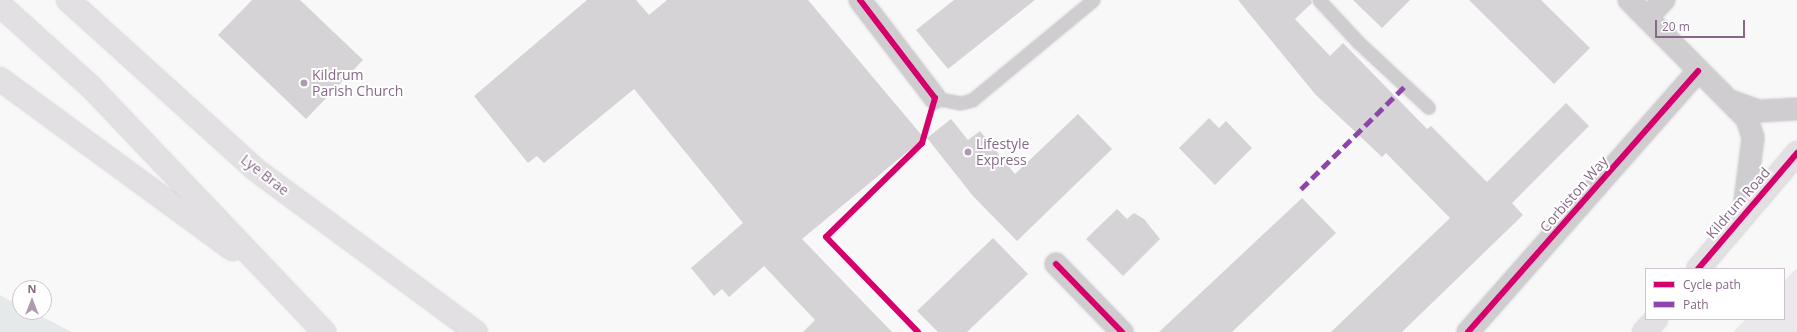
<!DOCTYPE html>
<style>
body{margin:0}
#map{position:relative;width:1797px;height:332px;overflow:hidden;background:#f8f8f8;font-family:"Open Sans",sans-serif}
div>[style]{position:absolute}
.built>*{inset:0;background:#eae8eb}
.green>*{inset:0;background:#e5e9ea}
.building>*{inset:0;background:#d5d3d5}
.roads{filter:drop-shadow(0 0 1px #d6d4d6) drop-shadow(0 0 1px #d6d4d6)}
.lane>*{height:13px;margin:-6.5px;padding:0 6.5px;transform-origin:6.5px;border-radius:6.5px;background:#cfcdcf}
.street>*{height:22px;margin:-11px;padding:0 11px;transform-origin:11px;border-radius:11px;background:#cfcdcf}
.secondary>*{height:22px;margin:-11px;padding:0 11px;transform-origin:11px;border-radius:11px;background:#e2e0e2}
.quiet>*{height:5px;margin-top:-2.5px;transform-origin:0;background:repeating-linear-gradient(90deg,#8e44ad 0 10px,transparent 0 15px)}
.cycleway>*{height:6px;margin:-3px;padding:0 3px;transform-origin:3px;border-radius:3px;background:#d6006c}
.dots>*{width:11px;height:11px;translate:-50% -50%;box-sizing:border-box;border:2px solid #fff;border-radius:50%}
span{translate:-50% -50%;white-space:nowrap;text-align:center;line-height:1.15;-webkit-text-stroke:4px #fff;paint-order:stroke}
.poi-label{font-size:14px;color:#876987}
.left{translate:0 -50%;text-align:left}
.street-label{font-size:14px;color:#876987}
.legend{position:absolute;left:1645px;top:268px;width:140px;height:52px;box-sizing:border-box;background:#fff;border:1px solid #cfc3cf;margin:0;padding:5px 7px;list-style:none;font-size:12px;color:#876987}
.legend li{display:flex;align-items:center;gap:8px;height:20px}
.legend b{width:20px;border:1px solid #cfc3cf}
.north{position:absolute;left:12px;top:280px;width:40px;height:40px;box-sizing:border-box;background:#fff;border:1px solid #cfc3cf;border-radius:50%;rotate:0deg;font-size:11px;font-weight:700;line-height:16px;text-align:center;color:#876987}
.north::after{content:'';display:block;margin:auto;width:14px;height:18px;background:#af9baf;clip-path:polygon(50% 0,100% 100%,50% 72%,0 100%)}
.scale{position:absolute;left:1655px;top:20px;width:90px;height:18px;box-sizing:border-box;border:2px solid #876987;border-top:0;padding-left:5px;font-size:12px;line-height:14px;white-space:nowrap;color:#876987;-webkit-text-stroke:3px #fff;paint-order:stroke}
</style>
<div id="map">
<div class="built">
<div style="clip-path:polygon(1797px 268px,1797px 332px,1733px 332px,1746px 319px,1784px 319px,1784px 281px)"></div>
</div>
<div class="green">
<div style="clip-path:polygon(0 295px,20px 306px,20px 312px,33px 312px,72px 332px,0 332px)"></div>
</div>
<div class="building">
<div style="clip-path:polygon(252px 0,300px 0,363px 60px,306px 119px,218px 35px)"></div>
<div style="clip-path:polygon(587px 0,636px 0,649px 15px,667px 0,808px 0,924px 138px,802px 239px,892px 332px,803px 332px,815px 320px,764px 266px,729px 297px,722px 289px,714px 296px,691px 268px,743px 223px,634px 89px,544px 163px,537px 156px,528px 163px,474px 96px)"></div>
<div style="clip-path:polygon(954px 0,1035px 0,948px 69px,916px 30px)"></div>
<div style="clip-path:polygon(1238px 0,1311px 0,1312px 3px,1295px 19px,1330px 56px,1343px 43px,1427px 129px,1431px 126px,1487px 182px,1566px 103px,1589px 126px,1512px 203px,1523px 215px,1402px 332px,1331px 332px,1450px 218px,1386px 153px,1382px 157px,1315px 94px)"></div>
<div style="clip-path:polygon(1353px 0,1410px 0,1382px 28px)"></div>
<div style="clip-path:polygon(1469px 0,1541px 0,1590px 48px,1554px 84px)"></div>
<div style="clip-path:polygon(1078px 114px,1112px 149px,1017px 241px,973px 196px,927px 138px,951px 119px,968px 140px,980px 131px,1015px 174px)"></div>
<div style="clip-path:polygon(1209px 118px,1219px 128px,1226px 121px,1252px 148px,1215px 185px,1179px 148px)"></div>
<div style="clip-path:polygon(1302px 198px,1336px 233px,1232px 332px,1159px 332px)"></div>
<div style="clip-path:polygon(1117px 209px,1127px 219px,1134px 213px,1144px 219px,1160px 239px,1123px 276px,1086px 239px)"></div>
<div style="clip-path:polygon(993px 238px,1028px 274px,967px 332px,938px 332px,917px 311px)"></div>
</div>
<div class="roads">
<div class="lane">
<div style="left:1319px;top:0;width:57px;rotate:47.1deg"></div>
<div style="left:1358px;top:42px;width:96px;rotate:42.9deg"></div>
<div style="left:935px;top:98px;width:25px;rotate:11deg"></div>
<div style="left:960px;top:103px;width:12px;rotate:-14deg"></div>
<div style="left:972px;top:100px;width:157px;rotate:-39.6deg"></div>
</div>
<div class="street">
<div style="left:860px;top:0;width:123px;rotate:52.6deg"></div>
<div style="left:1629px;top:0;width:168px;rotate:45.2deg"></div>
<div style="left:1747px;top:119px;width:20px;rotate:72deg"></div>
<div style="left:1753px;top:138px;width:79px;rotate:97.3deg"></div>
<div style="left:1647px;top:18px;width:25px;rotate:-47deg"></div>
<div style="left:1734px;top:102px;width:27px;rotate:20deg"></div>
<div style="left:1759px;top:111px;width:38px;rotate:-3deg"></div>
<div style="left:1056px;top:264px;width:95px;rotate:45.9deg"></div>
<div style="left:1468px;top:332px;width:348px;rotate:-48.6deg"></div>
</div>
<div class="secondary">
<div style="left:68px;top:0;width:253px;rotate:42.1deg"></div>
<div style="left:256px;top:170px;width:273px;rotate:36.4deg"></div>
<div style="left:0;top:5px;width:121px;rotate:42deg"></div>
<div style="left:90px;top:86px;width:340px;rotate:46.4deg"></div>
<div style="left:0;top:79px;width:288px;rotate:36.2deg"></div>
<div style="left:1698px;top:269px;width:153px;rotate:-49.5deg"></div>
<div style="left:1644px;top:332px;width:18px;rotate:-47deg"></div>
</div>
</div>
<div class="quiet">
<div style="left:1301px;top:189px;width:146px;rotate:-44.7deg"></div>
</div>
<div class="cycleway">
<div style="left:860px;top:0;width:123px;rotate:52.6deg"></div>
<div style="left:935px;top:98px;width:47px;rotate:106.1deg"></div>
<div style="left:922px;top:143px;width:134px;rotate:135.6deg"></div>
<div style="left:826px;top:237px;width:132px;rotate:45.9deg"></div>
<div style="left:1056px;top:264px;width:95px;rotate:45.9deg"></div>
<div style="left:1698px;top:269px;width:153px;rotate:-49.5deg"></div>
<div style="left:1468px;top:332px;width:348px;rotate:-48.6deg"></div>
</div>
<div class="dots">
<div style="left:304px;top:83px;background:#af9baf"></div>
<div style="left:968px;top:152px;background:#af9baf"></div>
</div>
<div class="poi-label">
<span class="left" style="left:312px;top:83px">Kildrum<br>Parish Church</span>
<span class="left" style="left:976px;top:152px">Lifestyle<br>Express</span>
</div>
<div class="street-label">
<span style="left:265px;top:175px;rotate:38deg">Lye Brae</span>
<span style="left:1574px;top:194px;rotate:-49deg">Corbiston Way</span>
<span style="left:1738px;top:203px;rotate:-49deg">Kildrum Road</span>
</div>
<ul class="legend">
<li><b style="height:5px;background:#d6006c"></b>Cycle path</li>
<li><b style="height:5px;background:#8e44ad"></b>Path</li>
</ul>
<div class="north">N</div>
<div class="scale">20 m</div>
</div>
